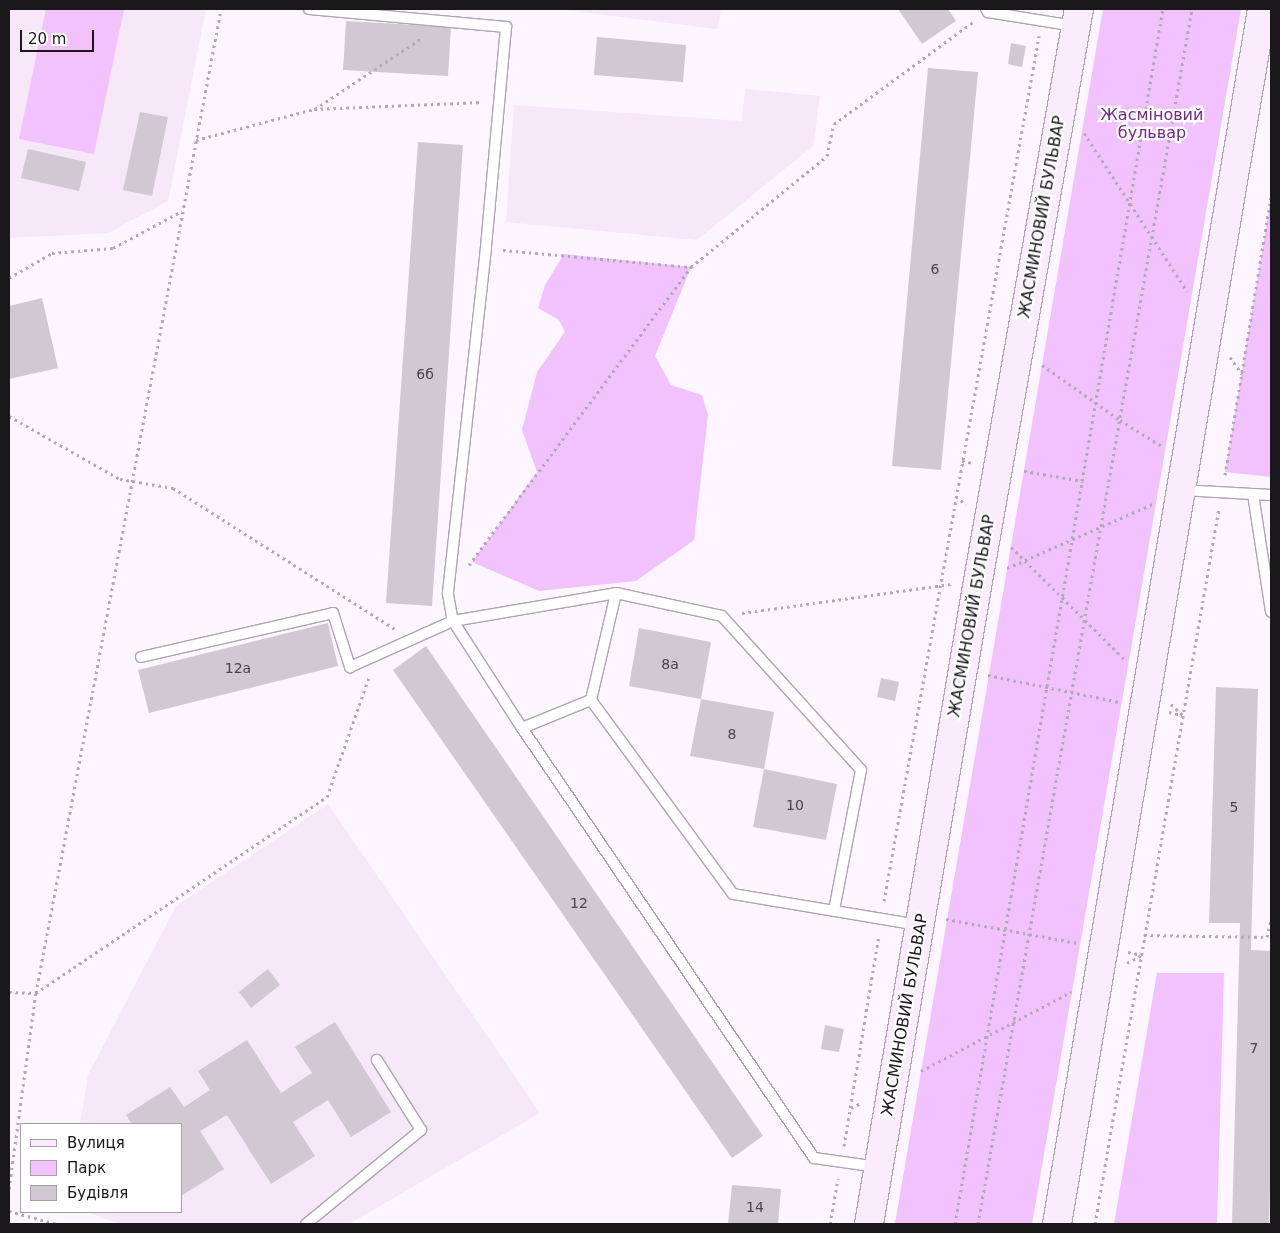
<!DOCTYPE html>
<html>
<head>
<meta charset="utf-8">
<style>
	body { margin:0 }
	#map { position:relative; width:1280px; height:1233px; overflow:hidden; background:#fdf5ff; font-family:"DejaVu Sans",sans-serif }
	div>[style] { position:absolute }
	.built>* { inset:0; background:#f6e7f9 }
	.green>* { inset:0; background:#f1c2fe }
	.building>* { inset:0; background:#d1c8d3 }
	.path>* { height:3px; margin-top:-1.5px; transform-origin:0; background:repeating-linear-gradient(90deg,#b0aab2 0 2.5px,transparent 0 6.5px) }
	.roads { filter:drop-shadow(1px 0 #aea5b1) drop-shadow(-1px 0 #aea5b1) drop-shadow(0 1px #aea5b1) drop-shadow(0 -1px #aea5b1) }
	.lane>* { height:10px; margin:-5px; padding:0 5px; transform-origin:5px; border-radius:5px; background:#fff }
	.secondary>* { height:28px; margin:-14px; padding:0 14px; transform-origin:14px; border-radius:14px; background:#faecfd }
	span { translate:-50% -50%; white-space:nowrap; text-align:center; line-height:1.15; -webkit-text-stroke:4.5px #fff; paint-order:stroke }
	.number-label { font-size:14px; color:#484349 }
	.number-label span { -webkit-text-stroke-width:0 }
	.park-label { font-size:16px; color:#722984 }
	.street-label { font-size:16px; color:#1a171b }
	.frame { position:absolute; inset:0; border:10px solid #1a171b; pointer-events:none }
	.legend { position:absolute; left:20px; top:1123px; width:162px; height:90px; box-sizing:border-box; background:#fff; border:1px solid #a3a2a4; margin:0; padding:6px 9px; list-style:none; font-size:15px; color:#1a171b }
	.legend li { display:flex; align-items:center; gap:10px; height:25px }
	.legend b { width:25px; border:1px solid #a3a2a4 }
	.scale { position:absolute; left:20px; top:30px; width:74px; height:22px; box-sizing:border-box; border:2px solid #1a171b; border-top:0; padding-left:6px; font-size:15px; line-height:18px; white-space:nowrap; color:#1a171b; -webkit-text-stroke:4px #fff; paint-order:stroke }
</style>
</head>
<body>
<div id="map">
	<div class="built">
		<i style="clip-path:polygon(9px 9px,206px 9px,168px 201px,108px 233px,9px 238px)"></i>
		<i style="clip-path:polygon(557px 9px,721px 9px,717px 29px)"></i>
		<i style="clip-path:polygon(745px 89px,820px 96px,813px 146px,697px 240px,506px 222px,514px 105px,742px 121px)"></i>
		<i style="clip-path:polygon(328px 804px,540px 1113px,349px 1224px,119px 1224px,87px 1212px,181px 1212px,181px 1124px,80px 1124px,88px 1075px,176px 906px)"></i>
	</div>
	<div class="green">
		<i style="clip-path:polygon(46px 9px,124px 9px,94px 154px,19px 139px)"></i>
		<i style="clip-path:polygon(1103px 9px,1241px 9px,1032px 1224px,895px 1224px)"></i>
		<i style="clip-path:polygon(1271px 198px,1271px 477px,1225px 472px)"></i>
		<i style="clip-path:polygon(564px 254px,691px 267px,655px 356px,671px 385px,702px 395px,708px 415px,694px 540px,636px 581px,539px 591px,472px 562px,537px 472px,522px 430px,537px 372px,565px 332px,559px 320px,538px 308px,545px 285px)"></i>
		<i style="clip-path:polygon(1157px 973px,1224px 973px,1217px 1224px,1114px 1224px)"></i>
	</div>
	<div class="building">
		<i style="clip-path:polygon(898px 9px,948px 9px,956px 21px,922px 44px)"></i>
		<i style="clip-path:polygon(346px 21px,451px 27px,448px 76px,343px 70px)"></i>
		<i style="clip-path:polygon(597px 37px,686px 45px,683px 82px,594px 75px)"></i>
		<i style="clip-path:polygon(1011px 43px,1026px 46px,1022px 67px,1008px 64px)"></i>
		<i style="clip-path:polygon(928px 68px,978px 72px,941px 470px,892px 466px)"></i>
		<i style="clip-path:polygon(140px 112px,168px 117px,152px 196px,123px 190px)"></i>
		<i style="clip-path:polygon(418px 142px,463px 145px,432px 606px,386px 603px)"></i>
		<i style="clip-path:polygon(28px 149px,86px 162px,79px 191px,21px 178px)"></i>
		<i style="clip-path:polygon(42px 298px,58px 368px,9px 379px,9px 306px)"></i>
		<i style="clip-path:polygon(328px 623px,338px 666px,149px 713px,138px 670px)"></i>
		<i style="clip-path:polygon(639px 628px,711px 642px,701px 699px,629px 686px)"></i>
		<i style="clip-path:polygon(426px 646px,763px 1136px,732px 1158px,393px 670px)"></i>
		<i style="clip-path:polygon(881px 678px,899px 682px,895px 701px,877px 697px)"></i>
		<i style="clip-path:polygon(1216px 687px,1258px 689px,1251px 950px,1271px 951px,1271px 1145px,1269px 1224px,1232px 1224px,1240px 923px,1209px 923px)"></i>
		<i style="clip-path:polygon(701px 699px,774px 712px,764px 769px,690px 756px)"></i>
		<i style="clip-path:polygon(764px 769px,837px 784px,826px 840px,753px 827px)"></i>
		<i style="clip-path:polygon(268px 969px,280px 985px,251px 1008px,239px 992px)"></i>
		<i style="clip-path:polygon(335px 1022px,391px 1112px,351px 1137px,328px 1100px,293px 1122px,315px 1156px,271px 1184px,227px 1115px,200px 1131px,224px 1169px,181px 1196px,181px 1124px,132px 1124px,126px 1115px,170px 1087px,184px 1107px,210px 1090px,198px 1071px,247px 1040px,281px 1093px,312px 1073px,295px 1047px)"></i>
		<i style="clip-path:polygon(825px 1025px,844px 1029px,839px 1052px,821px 1049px)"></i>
		<i style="clip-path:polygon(732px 1185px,781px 1189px,778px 1224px,728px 1224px)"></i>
	</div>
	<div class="path">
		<i style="left:315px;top:109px;width:128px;rotate:-33.6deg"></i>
		<i style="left:1084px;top:133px;width:189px;rotate:56.9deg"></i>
		<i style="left:196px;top:140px;width:122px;rotate:-14.7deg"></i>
		<i style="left:314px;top:109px;width:169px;rotate:-2.4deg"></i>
		<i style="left:503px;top:250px;width:189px;rotate:5.2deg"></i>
		<i style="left:691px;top:267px;width:176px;rotate:-39.2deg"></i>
		<i style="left:827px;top:156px;width:33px;rotate:-78deg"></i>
		<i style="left:834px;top:124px;width:174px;rotate:-36.3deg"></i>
		<i style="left:9px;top:278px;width:50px;rotate:-30.2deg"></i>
		<i style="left:52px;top:253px;width:61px;rotate:-4.7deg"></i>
		<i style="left:113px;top:248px;width:78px;rotate:-28.2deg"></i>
		<i style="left:1230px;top:357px;width:21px;rotate:55deg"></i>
		<i style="left:1042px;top:365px;width:95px;rotate:35.2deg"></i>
		<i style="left:1120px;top:420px;width:51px;rotate:32.1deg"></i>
		<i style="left:9px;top:416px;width:128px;rotate:29.6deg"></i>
		<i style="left:120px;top:479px;width:54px;rotate:9.6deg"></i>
		<i style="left:173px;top:488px;width:263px;rotate:32.4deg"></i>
		<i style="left:962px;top:461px;width:12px;rotate:9deg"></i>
		<i style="left:1024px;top:471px;width:60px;rotate:9.6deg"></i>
		<i style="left:1225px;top:475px;width:281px;rotate:-80.6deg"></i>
		<i style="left:956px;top:496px;width:13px;rotate:42deg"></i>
		<i style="left:1011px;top:547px;width:161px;rotate:44.7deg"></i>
		<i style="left:469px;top:565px;width:372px;rotate:-53.3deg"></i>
		<i style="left:1007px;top:568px;width:159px;rotate:-23.7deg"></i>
		<i style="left:742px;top:613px;width:211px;rotate:-7.9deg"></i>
		<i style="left:988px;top:675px;width:134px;rotate:11.6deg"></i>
		<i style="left:1171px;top:704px;width:16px;rotate:43deg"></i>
		<i style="left:1169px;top:712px;width:13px;rotate:13deg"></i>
		<i style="left:884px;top:901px;width:879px;rotate:-79.84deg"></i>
		<i style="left:946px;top:919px;width:134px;rotate:10.3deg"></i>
		<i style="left:1144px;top:935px;width:123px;rotate:0.9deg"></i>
		<i style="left:1267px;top:937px;width:18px;rotate:-77deg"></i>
		<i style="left:1128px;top:952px;width:14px;rotate:12deg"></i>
		<i style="left:1127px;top:963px;width:17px;rotate:-28deg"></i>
		<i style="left:9px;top:992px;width:27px;rotate:2deg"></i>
		<i style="left:36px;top:993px;width:351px;rotate:-34deg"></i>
		<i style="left:327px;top:797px;width:127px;rotate:-70.7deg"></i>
		<i style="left:921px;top:1071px;width:170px;rotate:-27.8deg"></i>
		<i style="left:851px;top:1108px;width:13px;rotate:-27deg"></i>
		<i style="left:844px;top:1146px;width:214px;rotate:-80.6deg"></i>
		<i style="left:9px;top:1189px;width:198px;rotate:-82.2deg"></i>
		<i style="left:36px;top:993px;width:1001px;rotate:-79.35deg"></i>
		<i style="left:9px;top:1211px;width:50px;rotate:15.2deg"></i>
		<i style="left:830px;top:1224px;width:46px;rotate:-79.9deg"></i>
		<i style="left:955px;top:1224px;width:1233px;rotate:-80.29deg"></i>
		<i style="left:978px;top:1224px;width:1234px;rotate:-80.01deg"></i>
		<i style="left:1095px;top:1224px;width:727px;rotate:-80.17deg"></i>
	</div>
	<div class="roads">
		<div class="lane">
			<i style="left:309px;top:9px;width:198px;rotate:5.2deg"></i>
			<i style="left:506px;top:27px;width:222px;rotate:95.2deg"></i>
			<i style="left:486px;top:248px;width:348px;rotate:96.3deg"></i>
			<i style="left:448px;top:594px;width:27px;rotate:80deg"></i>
			<i style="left:453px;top:621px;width:127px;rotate:57.2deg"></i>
			<i style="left:522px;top:728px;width:520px;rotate:55.82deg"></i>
			<i style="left:814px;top:1158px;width:65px;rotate:8deg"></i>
			<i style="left:986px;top:9px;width:4px;rotate:56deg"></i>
			<i style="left:988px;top:12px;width:87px;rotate:9.2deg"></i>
			<i style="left:1181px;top:490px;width:72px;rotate:3.2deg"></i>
			<i style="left:1253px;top:494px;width:119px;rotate:81.3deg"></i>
			<i style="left:1253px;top:494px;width:18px;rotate:3deg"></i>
			<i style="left:141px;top:657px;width:197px;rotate:-12.9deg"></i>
			<i style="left:333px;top:613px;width:57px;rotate:72.5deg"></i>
			<i style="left:350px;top:667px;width:113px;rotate:-24.1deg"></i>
			<i style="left:453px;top:621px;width:165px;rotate:-9.7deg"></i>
			<i style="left:591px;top:700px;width:110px;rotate:-76.8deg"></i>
			<i style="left:616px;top:593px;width:108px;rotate:12.2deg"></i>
			<i style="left:722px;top:616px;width:207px;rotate:47.9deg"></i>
			<i style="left:861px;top:770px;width:143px;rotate:100.9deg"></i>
			<i style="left:522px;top:728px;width:74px;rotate:-22.1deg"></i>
			<i style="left:591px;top:700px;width:240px;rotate:53.8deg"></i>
			<i style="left:733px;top:894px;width:189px;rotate:9.5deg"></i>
			<i style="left:306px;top:1224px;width:149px;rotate:-39.3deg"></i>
			<i style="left:421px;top:1130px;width:83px;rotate:-122.2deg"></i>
		</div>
		<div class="secondary">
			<i style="left:869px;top:1224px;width:652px;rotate:-80.38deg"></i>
			<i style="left:978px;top:581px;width:581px;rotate:-79.99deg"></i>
			<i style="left:1057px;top:1224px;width:1232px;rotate:-80.42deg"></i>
		</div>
	</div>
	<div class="number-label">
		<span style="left:935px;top:269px">6</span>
		<span style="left:425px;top:374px">6б</span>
		<span style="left:670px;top:664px">8а</span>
		<span style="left:238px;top:668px">12а</span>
		<span style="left:732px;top:734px">8</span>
		<span style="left:795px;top:805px">10</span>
		<span style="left:1234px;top:807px">5</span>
		<span style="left:579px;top:903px">12</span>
		<span style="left:1254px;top:1048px">7</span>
		<span style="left:755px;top:1207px">14</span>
	</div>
	<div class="park-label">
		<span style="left:1152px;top:124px">Жасміновий<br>бульвар</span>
	</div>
	<div class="street-label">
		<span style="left:1042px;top:217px;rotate:-80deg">ЖАСМИНОВИЙ БУЛЬВАР</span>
		<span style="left:972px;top:616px;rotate:-80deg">ЖАСМИНОВИЙ БУЛЬВАР</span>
		<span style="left:905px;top:1015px;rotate:-80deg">ЖАСМИНОВИЙ БУЛЬВАР</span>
	</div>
	<div class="frame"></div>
	<ul class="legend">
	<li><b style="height:6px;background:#faecfd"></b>Вулиця</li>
	<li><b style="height:14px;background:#f1c2fe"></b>Парк</li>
	<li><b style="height:14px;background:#d1c8d3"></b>Будівля</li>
	</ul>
	<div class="scale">20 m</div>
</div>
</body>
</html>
